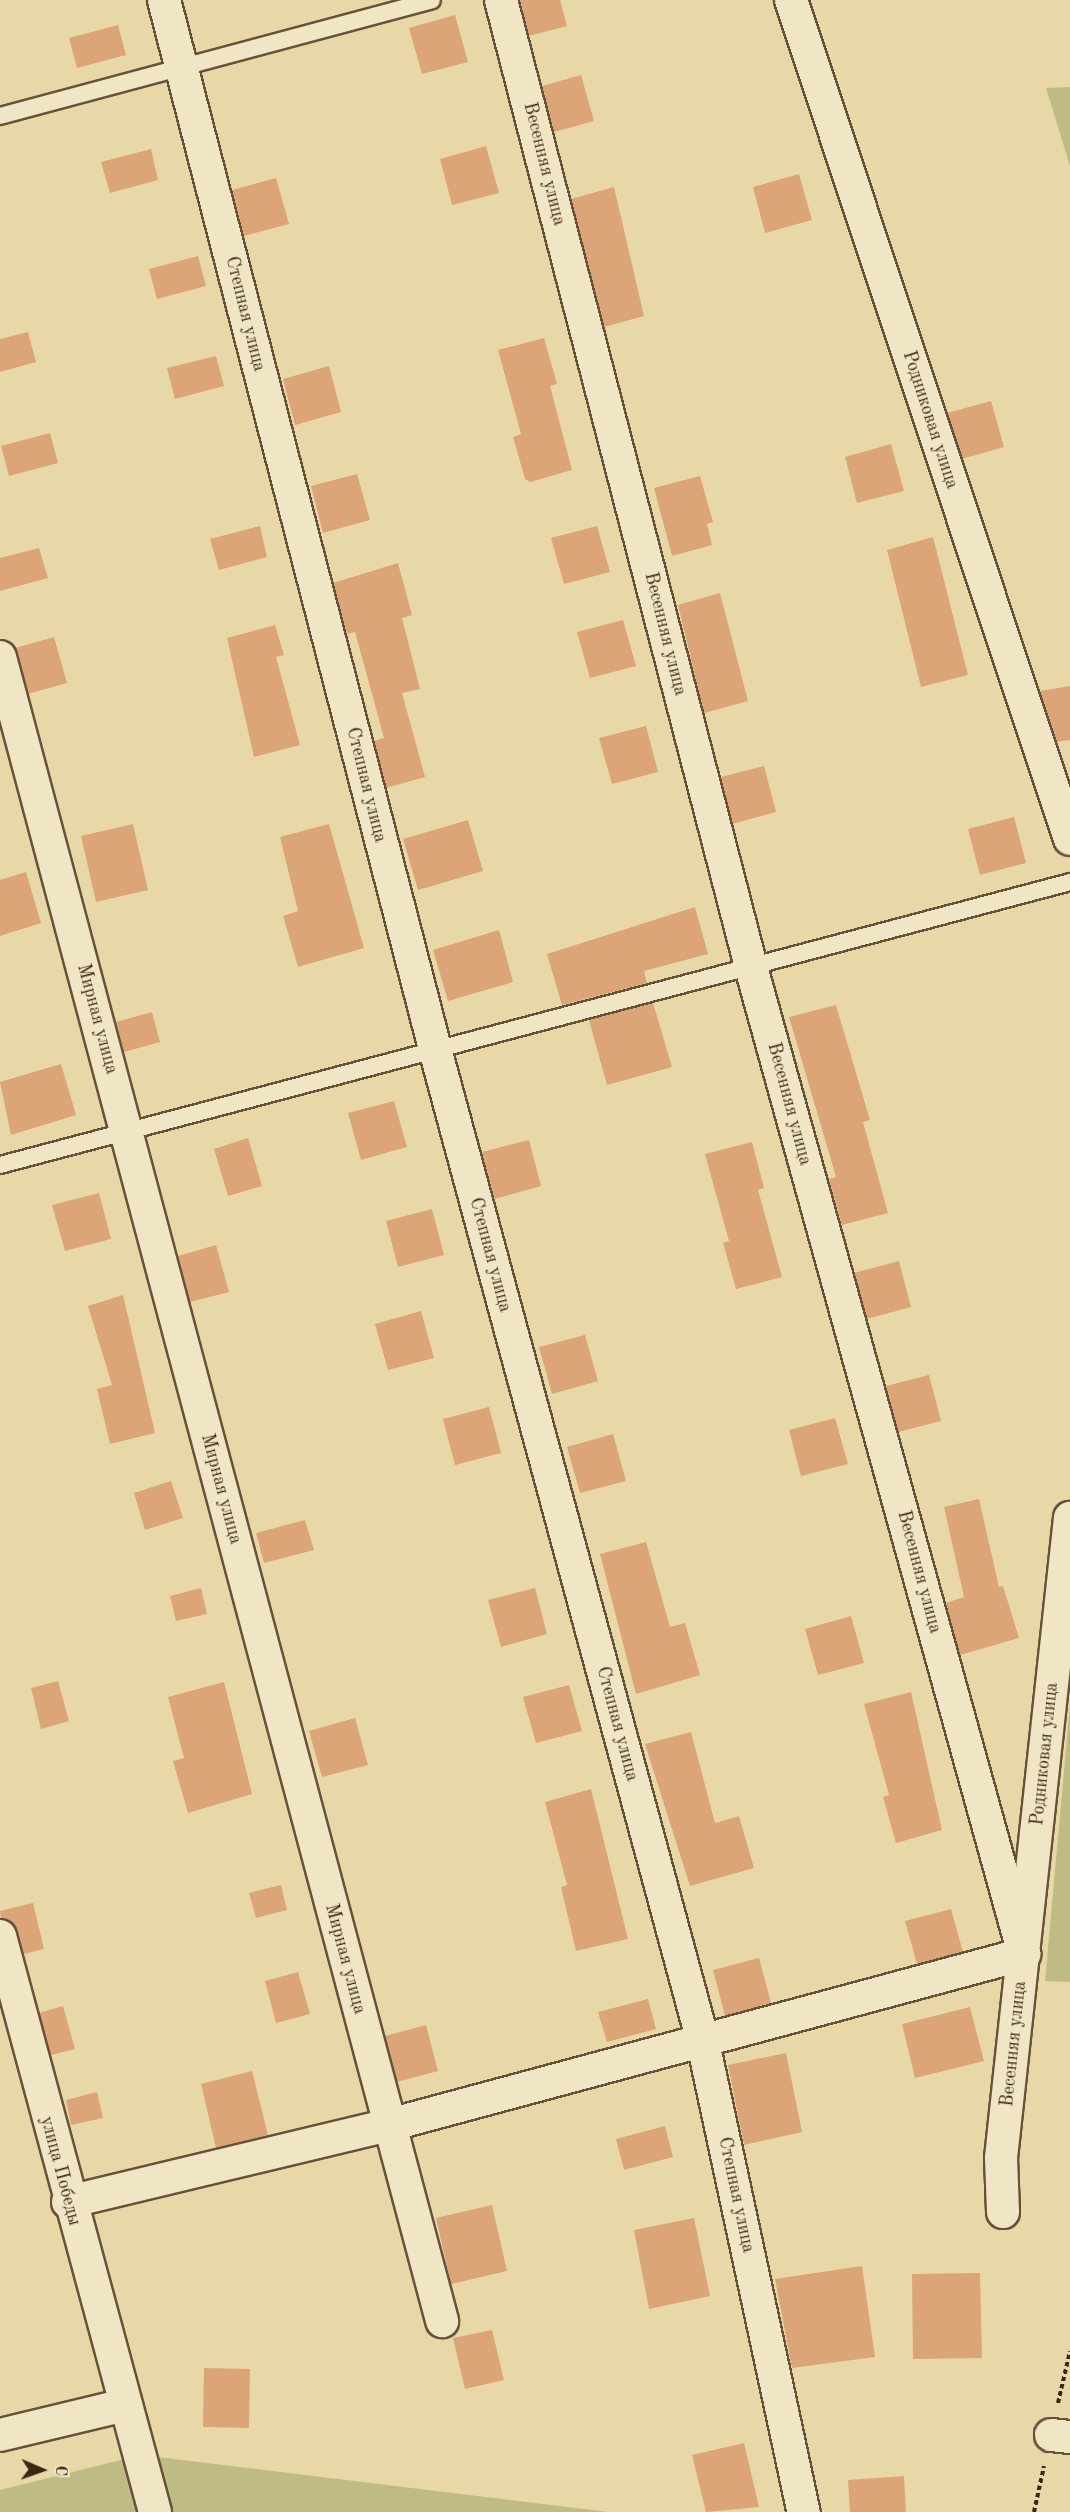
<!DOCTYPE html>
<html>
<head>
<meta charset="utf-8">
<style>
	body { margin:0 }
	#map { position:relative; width:1070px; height:2512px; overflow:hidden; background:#e8d8a8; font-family:"Old Standard TT",serif }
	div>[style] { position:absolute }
	.green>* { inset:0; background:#bebc82 }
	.building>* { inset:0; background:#dca577 }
	.path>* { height:4px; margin-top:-2px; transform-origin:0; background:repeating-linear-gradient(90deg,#3b2514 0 4.5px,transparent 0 7.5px) }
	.roads { filter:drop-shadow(2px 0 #665239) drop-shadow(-2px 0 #665239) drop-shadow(0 2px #665239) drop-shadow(0 -2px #665239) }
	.service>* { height:16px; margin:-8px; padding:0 8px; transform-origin:8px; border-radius:8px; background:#f0e6c6 }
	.minor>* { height:32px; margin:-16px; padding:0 16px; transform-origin:16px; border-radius:16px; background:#f0e6c6 }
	span { translate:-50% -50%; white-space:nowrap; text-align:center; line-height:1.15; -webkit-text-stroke:4.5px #f0e6c6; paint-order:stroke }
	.street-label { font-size:18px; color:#3b2514 }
	.north { position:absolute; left:12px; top:2440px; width:60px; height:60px; -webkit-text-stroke:4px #f0e6c6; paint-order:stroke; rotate:92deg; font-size:16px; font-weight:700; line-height:24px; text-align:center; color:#3b2514 }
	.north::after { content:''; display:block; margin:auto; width:21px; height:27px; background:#3b2514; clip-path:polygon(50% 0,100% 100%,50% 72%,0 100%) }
</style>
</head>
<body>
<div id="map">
	<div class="green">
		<i style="clip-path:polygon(1070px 87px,1070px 166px,1046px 88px)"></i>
		<i style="clip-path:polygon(1070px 1705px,1070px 1982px,1045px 1981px)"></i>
		<i style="clip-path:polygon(141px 2455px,608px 2512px,0 2512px,0 2490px)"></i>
	</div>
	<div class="building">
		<i style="clip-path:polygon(520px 0,560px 0,567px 26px,529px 36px)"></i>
		<i style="clip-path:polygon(455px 15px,468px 62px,422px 74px,409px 28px)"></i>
		<i style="clip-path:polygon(118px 25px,126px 55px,77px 68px,69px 38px)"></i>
		<i style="clip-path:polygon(581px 75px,594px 121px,554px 132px,542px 86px)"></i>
		<i style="clip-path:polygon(486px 146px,499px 193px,452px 205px,440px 159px)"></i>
		<i style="clip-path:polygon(151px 149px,158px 180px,110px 193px,101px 162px)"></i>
		<i style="clip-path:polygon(799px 174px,812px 220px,765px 233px,753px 187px)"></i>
		<i style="clip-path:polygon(276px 178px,289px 224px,244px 236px,232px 190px)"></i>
		<i style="clip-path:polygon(614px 187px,644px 316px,604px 327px,571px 199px)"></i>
		<i style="clip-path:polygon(198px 256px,206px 286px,157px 299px,149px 269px)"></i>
		<i style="clip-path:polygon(28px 332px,36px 362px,0 372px,0 339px)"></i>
		<i style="clip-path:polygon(544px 338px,557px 384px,550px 386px,572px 470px,530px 482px,525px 479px,513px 437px,521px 434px,498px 350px)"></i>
		<i style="clip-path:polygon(216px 356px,224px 386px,175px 399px,167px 368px)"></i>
		<i style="clip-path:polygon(329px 366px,341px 412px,295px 425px,283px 379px)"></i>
		<i style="clip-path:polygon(991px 401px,1004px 447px,962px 459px,947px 413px)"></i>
		<i style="clip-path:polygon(50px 433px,58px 463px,9px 476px,1px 446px)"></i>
		<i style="clip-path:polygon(891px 444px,904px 491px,857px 503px,845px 457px)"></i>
		<i style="clip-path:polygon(357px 474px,370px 520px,323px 533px,311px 486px)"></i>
		<i style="clip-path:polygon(700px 476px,713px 522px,707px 524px,712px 545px,672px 556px,654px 488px)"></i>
		<i style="clip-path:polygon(260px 526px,267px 557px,219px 570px,210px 539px)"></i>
		<i style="clip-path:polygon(597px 526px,610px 572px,564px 584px,551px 538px)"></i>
		<i style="clip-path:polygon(933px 537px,968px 675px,921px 687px,887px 550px)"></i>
		<i style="clip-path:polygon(39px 548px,48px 578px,0 591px,0 558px)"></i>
		<i style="clip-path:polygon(398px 563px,412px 615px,402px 618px,420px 689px,402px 693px,425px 777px,386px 788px,374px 741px,384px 738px,355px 632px,347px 634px,333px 583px)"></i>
		<i style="clip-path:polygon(720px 593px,748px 701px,704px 713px,678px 605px)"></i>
		<i style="clip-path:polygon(623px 620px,636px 666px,590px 678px,577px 632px)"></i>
		<i style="clip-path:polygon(275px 625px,284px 655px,276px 657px,300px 745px,254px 757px,227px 638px)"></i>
		<i style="clip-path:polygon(54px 637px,67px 683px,28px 694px,15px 648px)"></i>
		<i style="clip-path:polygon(1070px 686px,1070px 740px,1057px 742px,1040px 691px)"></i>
		<i style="clip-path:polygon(646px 726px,658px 772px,612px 784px,599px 738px)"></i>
		<i style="clip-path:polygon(764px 766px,776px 812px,732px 824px,721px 777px)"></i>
		<i style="clip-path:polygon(1014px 817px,1026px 863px,980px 875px,968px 829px)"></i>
		<i style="clip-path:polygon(468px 820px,483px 871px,418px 890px,403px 839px)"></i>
		<i style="clip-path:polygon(133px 824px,148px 890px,96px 902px,81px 836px)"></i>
		<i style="clip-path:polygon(329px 824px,364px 948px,298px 967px,283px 916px,298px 911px,280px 837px)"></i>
		<i style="clip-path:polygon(26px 872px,41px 923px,0 936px,0 880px)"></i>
		<i style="clip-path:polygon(695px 907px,708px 954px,644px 971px,647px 983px,562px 1005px,547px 954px)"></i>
		<i style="clip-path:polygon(499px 930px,513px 982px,448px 1001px,433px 950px)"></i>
		<i style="clip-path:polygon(653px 1003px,672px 1067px,607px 1085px,589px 1020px)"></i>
		<i style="clip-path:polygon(836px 1005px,870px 1120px,863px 1122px,888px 1213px,842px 1225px,829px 1179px,836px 1177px,789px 1017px)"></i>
		<i style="clip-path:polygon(152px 1012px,160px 1042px,124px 1052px,116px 1022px)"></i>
		<i style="clip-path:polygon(61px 1064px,76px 1115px,11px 1135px,0 1082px)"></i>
		<i style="clip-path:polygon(394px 1101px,407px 1147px,361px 1160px,348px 1113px)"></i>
		<i style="clip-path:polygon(248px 1138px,262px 1186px,228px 1196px,214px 1149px)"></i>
		<i style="clip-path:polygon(529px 1140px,541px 1186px,495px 1199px,482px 1152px)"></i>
		<i style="clip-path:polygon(752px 1142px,764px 1188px,758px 1190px,782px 1277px,736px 1289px,723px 1243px,729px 1241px,705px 1154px)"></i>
		<i style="clip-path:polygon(99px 1193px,111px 1239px,65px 1251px,52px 1205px)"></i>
		<i style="clip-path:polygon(432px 1209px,444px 1255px,398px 1267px,386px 1221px)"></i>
		<i style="clip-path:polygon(216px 1245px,229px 1292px,190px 1302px,178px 1256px)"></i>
		<i style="clip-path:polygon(899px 1261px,911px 1307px,867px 1319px,854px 1273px)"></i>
		<i style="clip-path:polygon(123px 1295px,155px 1433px,110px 1444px,97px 1389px,112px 1385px,88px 1306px)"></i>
		<i style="clip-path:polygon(421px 1311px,434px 1358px,388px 1370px,375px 1324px)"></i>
		<i style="clip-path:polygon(585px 1335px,598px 1381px,552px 1394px,539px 1347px)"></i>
		<i style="clip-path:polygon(929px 1375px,941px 1421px,898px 1432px,886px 1386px)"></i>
		<i style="clip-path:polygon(489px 1407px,501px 1453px,455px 1465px,443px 1419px)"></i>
		<i style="clip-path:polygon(835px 1418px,848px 1464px,801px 1476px,789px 1430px)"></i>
		<i style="clip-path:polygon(613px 1434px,626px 1481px,580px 1493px,567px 1447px)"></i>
		<i style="clip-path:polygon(171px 1481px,183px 1518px,145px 1530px,134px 1493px)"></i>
		<i style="clip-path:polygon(979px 1499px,999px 1587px,1003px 1586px,1019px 1638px,960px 1655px,946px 1603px,964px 1597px,944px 1507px)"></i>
		<i style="clip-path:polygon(305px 1520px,314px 1550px,264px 1563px,256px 1533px)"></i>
		<i style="clip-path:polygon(646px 1542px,670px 1627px,685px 1623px,700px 1675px,636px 1694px,600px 1554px)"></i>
		<i style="clip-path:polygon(201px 1588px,207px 1614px,176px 1621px,170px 1596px)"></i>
		<i style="clip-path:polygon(535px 1588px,547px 1634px,501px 1647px,488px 1600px)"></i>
		<i style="clip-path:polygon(851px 1616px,864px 1663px,818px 1675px,805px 1629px)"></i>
		<i style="clip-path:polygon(58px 1681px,69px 1721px,41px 1729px,31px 1688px)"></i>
		<i style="clip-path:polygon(224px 1682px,252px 1794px,188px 1813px,173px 1761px,184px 1758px,168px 1697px)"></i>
		<i style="clip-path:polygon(569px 1685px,582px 1731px,536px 1743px,523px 1697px)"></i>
		<i style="clip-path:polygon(911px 1692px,942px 1830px,896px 1843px,883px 1797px,889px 1795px,864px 1704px)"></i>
		<i style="clip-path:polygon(355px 1718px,368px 1765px,322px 1777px,309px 1731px)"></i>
		<i style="clip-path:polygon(691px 1732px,715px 1823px,739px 1816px,754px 1868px,690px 1886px,645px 1744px)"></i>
		<i style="clip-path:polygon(591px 1789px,628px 1939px,576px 1951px,561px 1887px,567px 1885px,545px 1802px)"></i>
		<i style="clip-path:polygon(281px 1885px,287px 1910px,256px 1918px,249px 1893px)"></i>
		<i style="clip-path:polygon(33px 1903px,44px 1949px,24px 1954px,17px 1931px,1px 1919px,0 1911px)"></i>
		<i style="clip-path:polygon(951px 1909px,963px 1952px,917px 1964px,905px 1921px)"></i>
		<i style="clip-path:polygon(759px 1958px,771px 2003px,725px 2016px,713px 1970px)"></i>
		<i style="clip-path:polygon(298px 1972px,310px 2014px,276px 2023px,265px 1981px)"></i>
		<i style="clip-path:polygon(648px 1999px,656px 2029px,607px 2042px,598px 2012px)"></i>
		<i style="clip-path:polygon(63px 2006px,75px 2049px,51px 2055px,39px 2013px)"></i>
		<i style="clip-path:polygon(970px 2007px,984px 2061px,915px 2078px,902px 2024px)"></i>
		<i style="clip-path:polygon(426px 2025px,438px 2071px,397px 2082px,385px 2036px)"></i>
		<i style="clip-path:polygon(786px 2053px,802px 2132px,744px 2145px,728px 2065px)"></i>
		<i style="clip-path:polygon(252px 2071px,268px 2135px,216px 2148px,201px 2084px)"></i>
		<i style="clip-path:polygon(97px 2092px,103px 2118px,71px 2125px,66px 2100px)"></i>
		<i style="clip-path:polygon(665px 2126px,673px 2157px,624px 2170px,616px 2139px)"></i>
		<i style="clip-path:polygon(492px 2205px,507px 2271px,451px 2284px,436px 2218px)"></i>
		<i style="clip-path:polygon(694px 2218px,710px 2296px,649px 2309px,634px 2230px)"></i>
		<i style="clip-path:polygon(862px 2266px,875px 2357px,792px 2368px,775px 2279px)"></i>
		<i style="clip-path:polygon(980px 2273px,982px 2358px,913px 2359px,912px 2274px)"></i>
		<i style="clip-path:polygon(492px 2330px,504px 2380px,465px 2389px,453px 2338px)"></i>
		<i style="clip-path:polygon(204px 2368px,250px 2369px,249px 2428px,203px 2427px)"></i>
		<i style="clip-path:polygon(744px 2443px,759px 2507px,706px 2512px,692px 2455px)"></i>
		<i style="clip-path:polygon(904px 2476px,906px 2512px,850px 2512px,848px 2480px)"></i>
	</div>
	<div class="path">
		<i style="left:1058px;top:2403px;width:53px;rotate:-77deg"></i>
		<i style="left:1034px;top:2512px;width:47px;rotate:-77.7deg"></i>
	</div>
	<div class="roads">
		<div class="service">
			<i style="left:0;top:116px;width:447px;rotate:-15deg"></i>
			<i style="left:0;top:1165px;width:1107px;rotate:-14.81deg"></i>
		</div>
		<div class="minor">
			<i style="left:164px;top:0;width:1083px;rotate:75.51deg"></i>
			<i style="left:435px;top:1049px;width:1024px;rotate:74.89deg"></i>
			<i style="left:702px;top:2038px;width:485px;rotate:77.9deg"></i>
			<i style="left:501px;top:0;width:999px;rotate:75.5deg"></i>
			<i style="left:751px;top:967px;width:1024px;rotate:74.54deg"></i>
			<i style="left:791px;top:0;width:884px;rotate:71.61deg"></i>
			<i style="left:0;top:657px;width:1722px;rotate:75.12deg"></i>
			<i style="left:0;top:1936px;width:596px;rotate:74.94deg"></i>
			<i style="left:68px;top:2202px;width:330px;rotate:-13.5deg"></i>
			<i style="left:389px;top:2125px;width:658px;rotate:-15.07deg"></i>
			<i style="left:1003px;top:2212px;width:54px;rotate:-92.1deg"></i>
			<i style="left:1001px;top:2158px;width:644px;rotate:-83.85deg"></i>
			<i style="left:0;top:2435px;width:129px;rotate:-13.5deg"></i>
			<i style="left:1051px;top:2435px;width:19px;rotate:6deg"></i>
		</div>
	</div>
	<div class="street-label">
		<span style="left:544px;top:164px;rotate:76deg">Весенняя улица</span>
		<span style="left:245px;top:314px;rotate:76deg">Степная улица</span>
		<span style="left:930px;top:420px;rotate:72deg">Родниковая улица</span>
		<span style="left:665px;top:634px;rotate:76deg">Весенняя улица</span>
		<span style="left:366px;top:785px;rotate:76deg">Степная улица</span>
		<span style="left:97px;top:1019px;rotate:75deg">Мирная улица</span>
		<span style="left:789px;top:1104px;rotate:75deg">Весенняя улица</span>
		<span style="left:490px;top:1255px;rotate:75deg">Степная улица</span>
		<span style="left:221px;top:1489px;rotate:75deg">Мирная улица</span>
		<span style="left:919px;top:1572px;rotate:75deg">Весенняя улица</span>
		<span style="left:617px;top:1724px;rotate:75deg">Степная улица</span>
		<span style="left:1045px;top:1754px;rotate:-84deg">Родниковая улица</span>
		<span style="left:345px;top:1959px;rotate:75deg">Мирная улица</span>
		<span style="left:1014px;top:2044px;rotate:-84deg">Весенняя улица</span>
		<span style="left:60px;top:2171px;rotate:75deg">улица Победы</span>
		<span style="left:736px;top:2195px;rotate:78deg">Степная улица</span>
	</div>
	<div class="north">С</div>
</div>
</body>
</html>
